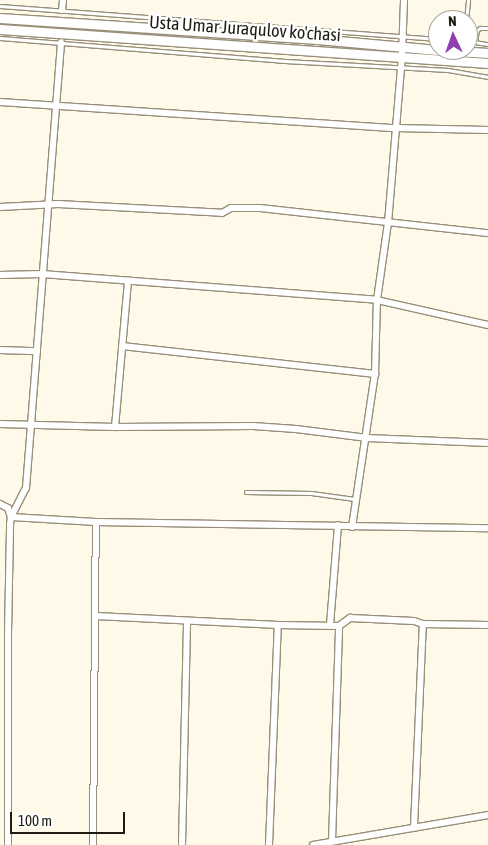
<!DOCTYPE html>
<html>
<head>
<meta charset="utf-8">
<style>
	body { margin:0 }
	#map { position:relative; width:488px; height:845px; overflow:hidden; background:#fff9ea; font-family:"Asap Condensed",sans-serif }
	div>[style] { position:absolute }
	.roads { filter:drop-shadow(1px 0 #978f79) drop-shadow(-1px 0 #978f79) drop-shadow(0 1px #978f79) drop-shadow(0 -1px #978f79) }
	.service>* { height:3px; margin:-1.5px; padding:0 1.5px; transform-origin:1.5px; border-radius:1.5px; background:#fff }
	.minor>* { height:6px; margin:-3px; padding:0 3px; transform-origin:3px; border-radius:3px; background:#fff }
	.secondary>* { height:9px; margin:-4.5px; padding:0 4.5px; transform-origin:4.5px; border-radius:4.5px; background:#fff }
	span { translate:-50% -50%; white-space:nowrap; text-align:center; line-height:1.15; -webkit-text-stroke:5px #fff; paint-order:stroke }
	.street-label { font-size:18px; color:#1e1b12 }
	.north { position:absolute; left:428px; top:10px; width:50px; height:50px; box-sizing:border-box; background:#fff; border:1px solid #a5a4a0; border-radius:50%; rotate:357deg; font-size:14px; font-weight:700; line-height:20px; text-align:center; color:#1e1b12 }
	.north::after { content:''; display:block; margin:auto; width:18px; height:22px; background:#9040af; clip-path:polygon(50% 0,100% 100%,50% 72%,0 100%) }
	.scale { position:absolute; left:10px; top:812px; width:115px; height:22px; box-sizing:border-box; border:2px solid #1e1b12; border-top:0; padding-left:6px; font-size:15px; line-height:18px; white-space:nowrap; color:#1e1b12; -webkit-text-stroke:4px #fff; paint-order:stroke }
</style>
</head>
<body>
<div id="map">
	<div class="roads">
		<div class="service">
			<i style="left:0;top:6px;width:439px;rotate:4.3deg"></i>
			<i style="left:466px;top:20px;width:20px;rotate:-84deg"></i>
			<i style="left:0;top:38px;width:286px;rotate:4.6deg"></i>
			<i style="left:285px;top:61px;width:163px;rotate:3.2deg"></i>
			<i style="left:448px;top:70px;width:41px;rotate:9.9deg"></i>
			<i style="left:468px;top:41px;width:20px;rotate:9deg"></i>
			<i style="left:475px;top:42px;width:12px;rotate:-81deg"></i>
			<i style="left:477px;top:30px;width:4px;rotate:-34deg"></i>
			<i style="left:480px;top:28px;width:8px"></i>
			<i style="left:246px;top:492px;width:65px;rotate:0.9deg"></i>
			<i style="left:311px;top:493px;width:44px;rotate:7.8deg"></i>
		</div>
		<div class="minor">
			<i style="left:62px;top:10px;width:10px;rotate:-84deg"></i>
			<i style="left:0;top:102px;width:396px;rotate:3.8deg"></i>
			<i style="left:395px;top:128px;width:93px;rotate:1.2deg"></i>
			<i style="left:0;top:207px;width:58px;rotate:-3deg"></i>
			<i style="left:58px;top:204px;width:164px;rotate:3.1deg"></i>
			<i style="left:222px;top:213px;width:10px;rotate:-29deg"></i>
			<i style="left:231px;top:208px;width:29px"></i>
			<i style="left:260px;top:208px;width:229px;rotate:6.3deg"></i>
			<i style="left:0;top:275px;width:42px;rotate:-1.4deg"></i>
			<i style="left:42px;top:274px;width:336px;rotate:4.4deg"></i>
			<i style="left:377px;top:300px;width:114px;rotate:12.7deg"></i>
			<i style="left:122px;top:346px;width:255px;rotate:6.3deg"></i>
			<i style="left:0;top:350px;width:37px;rotate:2deg"></i>
			<i style="left:0;top:424px;width:115px;rotate:1.5deg"></i>
			<i style="left:115px;top:427px;width:138px;rotate:-0.4deg"></i>
			<i style="left:253px;top:426px;width:43px;rotate:4deg"></i>
			<i style="left:296px;top:429px;width:72px;rotate:7.2deg"></i>
			<i style="left:367px;top:438px;width:121px;rotate:2.4deg"></i>
			<i style="left:115px;top:427px;width:147px;rotate:-84.9deg"></i>
			<i style="left:0;top:504px;width:9px;rotate:27deg"></i>
			<i style="left:8px;top:508px;width:9px;rotate:72deg"></i>
			<i style="left:11px;top:517px;width:85px;rotate:3.4deg"></i>
			<i style="left:96px;top:522px;width:392px;rotate:0.9deg"></i>
			<i style="left:352px;top:527px;width:155px;rotate:-81.5deg"></i>
			<i style="left:375px;top:374px;width:74px;rotate:-88.5deg"></i>
			<i style="left:377px;top:300px;width:78px;rotate:-81.9deg"></i>
			<i style="left:388px;top:223px;width:169px;rotate:-85.2deg"></i>
			<i style="left:402px;top:55px;width:55px;rotate:-87.9deg"></i>
			<i style="left:96px;top:616px;width:182px;rotate:2.8deg"></i>
			<i style="left:278px;top:625px;width:61px;rotate:0.9deg"></i>
			<i style="left:339px;top:626px;width:14px;rotate:-36deg"></i>
			<i style="left:350px;top:618px;width:64px;rotate:2.7deg"></i>
			<i style="left:414px;top:621px;width:9px;rotate:18deg"></i>
			<i style="left:423px;top:624px;width:65px;rotate:0.9deg"></i>
			<i style="left:330px;top:625px;width:100px;rotate:-85.4deg"></i>
			<i style="left:414px;top:827px;width:203px;rotate:-87.5deg"></i>
			<i style="left:332px;top:841px;width:215px;rotate:-88.1deg"></i>
			<i style="left:8px;top:845px;width:212px;rotate:-90deg"></i>
			<i style="left:8px;top:633px;width:109px;rotate:-88.9deg"></i>
			<i style="left:10px;top:524px;width:7px;rotate:-82deg"></i>
			<i style="left:11px;top:517px;width:33px;rotate:-63deg"></i>
			<i style="left:26px;top:488px;width:447px;rotate:-85.5deg"></i>
			<i style="left:93px;top:845px;width:323px;rotate:-89.5deg"></i>
			<i style="left:182px;top:845px;width:223px;rotate:-88.7deg"></i>
			<i style="left:269px;top:845px;width:220px;rotate:-87.7deg"></i>
			<i style="left:313px;top:845px;width:178px;rotate:-9.7deg"></i>
		</div>
		<div class="secondary">
			<i style="left:0;top:18px;width:318px;rotate:3.8deg"></i>
			<i style="left:317px;top:39px;width:121px;rotate:5.2deg"></i>
			<i style="left:0;top:29px;width:489px;rotate:4deg"></i>
			<i style="left:440px;top:50px;width:48px;rotate:3.6deg"></i>
		</div>
	</div>
	<div class="street-label">
		<span style="left:245px;top:29px;rotate:4deg">Usta Umar Juraqulov ko'chasi</span>
	</div>
	<div class="north">N</div>
	<div class="scale">100 m</div>
</div>
</body>
</html>
